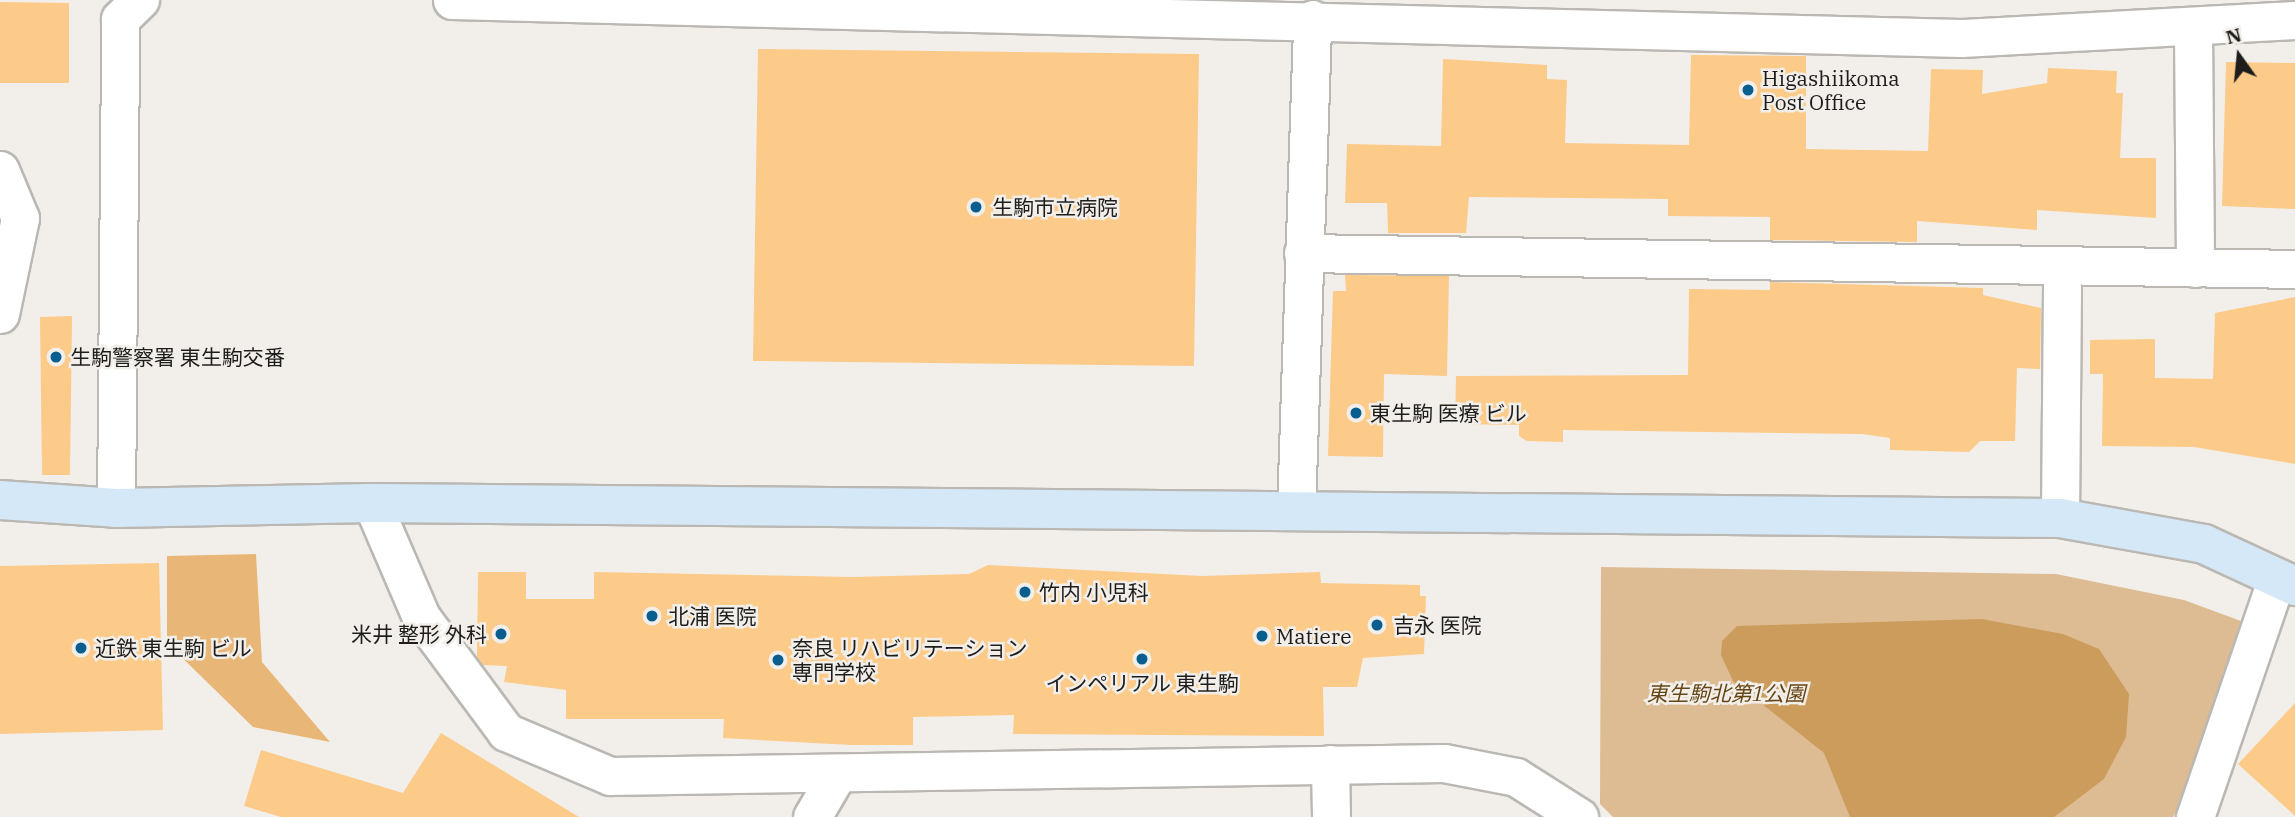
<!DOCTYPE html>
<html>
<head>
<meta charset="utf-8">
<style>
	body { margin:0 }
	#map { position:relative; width:2295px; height:817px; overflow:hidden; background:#f2efea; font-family:"IBM Plex Serif","Noto Sans JP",serif }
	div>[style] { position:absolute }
	.green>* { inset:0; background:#ddbc93 }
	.forest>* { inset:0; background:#e8b777 }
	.water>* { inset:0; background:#cc9c5c }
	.building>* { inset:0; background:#fcca89 }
	.roads { filter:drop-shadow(2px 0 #bbb8b3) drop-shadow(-2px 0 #bbb8b3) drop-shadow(0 2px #bbb8b3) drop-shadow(0 -2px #bbb8b3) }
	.street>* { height:37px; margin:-18.5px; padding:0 18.5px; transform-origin:18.5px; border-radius:18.5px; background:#fff }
	.secondary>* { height:38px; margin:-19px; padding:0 19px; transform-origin:19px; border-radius:19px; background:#d5e8f7 }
	.dots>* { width:19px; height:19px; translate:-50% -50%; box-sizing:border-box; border:4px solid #f2efea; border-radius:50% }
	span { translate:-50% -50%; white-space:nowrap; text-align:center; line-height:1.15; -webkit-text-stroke:5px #f2efea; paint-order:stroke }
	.poi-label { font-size:21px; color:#1e1d1c }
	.left { translate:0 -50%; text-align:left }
	.right { translate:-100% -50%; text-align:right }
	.park-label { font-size:21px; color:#674615; font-style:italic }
	.north { position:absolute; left:2204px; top:21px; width:70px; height:70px; -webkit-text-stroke:5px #f2efea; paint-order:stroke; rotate:345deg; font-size:19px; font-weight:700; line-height:28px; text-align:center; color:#1e1d1c }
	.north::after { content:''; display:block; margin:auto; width:24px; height:32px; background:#1e1d1c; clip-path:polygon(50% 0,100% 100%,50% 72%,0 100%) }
</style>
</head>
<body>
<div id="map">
	<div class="green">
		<i style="clip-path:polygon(1601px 567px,2056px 574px,2184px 600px,2241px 621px,2189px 789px,2173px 817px,1613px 817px,1600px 804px)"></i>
	</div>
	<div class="forest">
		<i style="clip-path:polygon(256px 554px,262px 662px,330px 742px,253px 727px,167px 643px,167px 556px)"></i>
	</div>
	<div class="water">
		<i style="clip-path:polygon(1982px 619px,2063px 634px,2099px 649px,2129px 694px,2126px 737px,2104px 779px,2054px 817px,1850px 817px,1824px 753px,1733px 681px,1721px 655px,1722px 641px,1737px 626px)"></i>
	</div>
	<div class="building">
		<i style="clip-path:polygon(0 2px,69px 3px,69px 83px,0 83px)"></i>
		<i style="clip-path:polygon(758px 49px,1199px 54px,1194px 366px,753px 361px)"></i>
		<i style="clip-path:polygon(1691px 55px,1806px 56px,1806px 149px,1928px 151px,1931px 69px,1983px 70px,1982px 94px,2047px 83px,2048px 68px,2117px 71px,2116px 93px,2123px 93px,2120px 158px,2156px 158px,2156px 218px,2037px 210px,2037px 230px,1917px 221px,1917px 242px,1770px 240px,1770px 217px,1668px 216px,1668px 199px,1469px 197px,1466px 233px,1388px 233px,1387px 203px,1345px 203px,1347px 144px,1441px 146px,1443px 59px,1547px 65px,1547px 79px,1567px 80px,1565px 143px,1689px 145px)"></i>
		<i style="clip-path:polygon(2226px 62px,2295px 63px,2295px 209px,2222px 206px)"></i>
		<i style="clip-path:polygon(1345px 275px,1449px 276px,1447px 376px,1384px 374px,1383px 457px,1328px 456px,1333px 291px,1346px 291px)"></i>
		<i style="clip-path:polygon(1770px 282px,1983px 288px,1983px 295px,2041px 308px,2040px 369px,2017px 368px,2015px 441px,1980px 441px,1969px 452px,1890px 450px,1890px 438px,1862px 434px,1563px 430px,1563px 442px,1527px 441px,1519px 436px,1519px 425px,1455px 424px,1456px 376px,1688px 375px,1689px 289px,1770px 290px)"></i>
		<i style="clip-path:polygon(2295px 297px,2295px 464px,2194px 447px,2102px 446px,2103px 374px,2090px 374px,2090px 340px,2155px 339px,2155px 378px,2213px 379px,2215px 313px)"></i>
		<i style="clip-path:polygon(72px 316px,70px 475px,42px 475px,40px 317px)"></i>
		<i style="clip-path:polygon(159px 563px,163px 730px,0 734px,0 566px)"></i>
		<i style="clip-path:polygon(988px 565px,1202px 576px,1320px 572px,1321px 583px,1420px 585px,1420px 596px,1426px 596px,1424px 654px,1363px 658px,1357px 687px,1323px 687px,1324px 736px,1013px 734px,1014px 715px,913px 717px,913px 745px,851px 745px,723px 738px,724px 719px,566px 719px,566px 690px,504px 682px,507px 666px,483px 665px,477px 657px,478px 572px,526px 572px,526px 599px,594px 599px,594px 572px,852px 577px,969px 574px)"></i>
		<i style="clip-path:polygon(2295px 703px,2295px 816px,2238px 764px)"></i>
		<i style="clip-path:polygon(441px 733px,579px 817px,281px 817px,244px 806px,261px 750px,403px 793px)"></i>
	</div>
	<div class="roads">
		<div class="street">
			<i style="left:452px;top:0;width:1509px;rotate:1.44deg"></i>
			<i style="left:1961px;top:38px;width:334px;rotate:-3.1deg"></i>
			<i style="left:2193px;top:30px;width:238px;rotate:89.5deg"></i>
			<i style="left:0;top:170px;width:52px;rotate:67.4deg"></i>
			<i style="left:20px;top:218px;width:98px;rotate:101.8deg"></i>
			<i style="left:1303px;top:253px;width:992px;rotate:0.92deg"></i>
			<i style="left:372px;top:503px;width:124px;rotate:66.7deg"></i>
			<i style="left:421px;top:617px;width:143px;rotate:53.5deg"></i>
			<i style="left:506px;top:732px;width:113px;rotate:22.9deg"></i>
			<i style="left:610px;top:776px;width:834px;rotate:-0.89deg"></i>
			<i style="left:1444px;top:763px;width:73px;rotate:11deg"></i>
			<i style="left:1516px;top:777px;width:75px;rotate:32.4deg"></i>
			<i style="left:116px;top:508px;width:489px;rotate:-89.5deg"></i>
			<i style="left:120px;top:19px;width:28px;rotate:-44deg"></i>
			<i style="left:1296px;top:510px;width:491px;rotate:-88.1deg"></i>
			<i style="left:2060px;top:518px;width:252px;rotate:-89.5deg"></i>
			<i style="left:1330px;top:764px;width:53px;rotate:88.9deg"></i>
			<i style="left:812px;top:817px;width:48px;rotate:-59.7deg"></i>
			<i style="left:2195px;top:817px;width:253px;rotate:-71.1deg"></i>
		</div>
		<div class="secondary">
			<i style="left:0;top:500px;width:116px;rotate:3.9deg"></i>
			<i style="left:116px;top:508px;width:256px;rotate:-1.1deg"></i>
			<i style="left:372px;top:503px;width:1688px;rotate:0.51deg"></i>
			<i style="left:2060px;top:518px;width:146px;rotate:10.2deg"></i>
			<i style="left:2204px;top:544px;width:100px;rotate:24.8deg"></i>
		</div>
	</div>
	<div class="dots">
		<i style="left:1748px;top:90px;background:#075e8f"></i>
		<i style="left:976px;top:207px;background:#075e8f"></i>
		<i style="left:56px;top:357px;background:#075e8f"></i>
		<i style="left:1356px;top:413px;background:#075e8f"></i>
		<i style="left:1025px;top:592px;background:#075e8f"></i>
		<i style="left:652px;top:616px;background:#075e8f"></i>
		<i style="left:1377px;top:625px;background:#075e8f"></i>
		<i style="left:501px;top:634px;background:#075e8f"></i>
		<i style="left:1262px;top:636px;background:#075e8f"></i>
		<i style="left:81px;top:648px;background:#075e8f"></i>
		<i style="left:1142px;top:659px;background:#075e8f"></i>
		<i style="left:778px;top:660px;background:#075e8f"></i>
	</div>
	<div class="poi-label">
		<span class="left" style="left:1762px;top:90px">Higashiikoma<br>Post Office</span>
		<span class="left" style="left:992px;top:207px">生駒市立病院</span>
		<span class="left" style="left:70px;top:357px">生駒警察署 東生駒交番</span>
		<span class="left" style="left:1370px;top:413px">東生駒 医療 ビル</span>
		<span class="left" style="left:1039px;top:592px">竹内 小児科</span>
		<span class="left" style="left:668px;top:616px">北浦 医院</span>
		<span class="left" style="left:1393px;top:625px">吉永 医院</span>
		<span class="right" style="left:487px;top:634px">米井 整形 外科</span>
		<span class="left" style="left:1276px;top:636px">Matiere</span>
		<span class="left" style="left:95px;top:648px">近鉄 東生駒 ビル</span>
		<span class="left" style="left:792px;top:660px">奈良 リハビリテーション<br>専門学校</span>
		<span style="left:1142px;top:683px">インペリアル 東生駒</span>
	</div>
	<div class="park-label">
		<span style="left:1726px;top:693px">東生駒北第1公園</span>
	</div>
	<div class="north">N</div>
</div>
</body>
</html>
